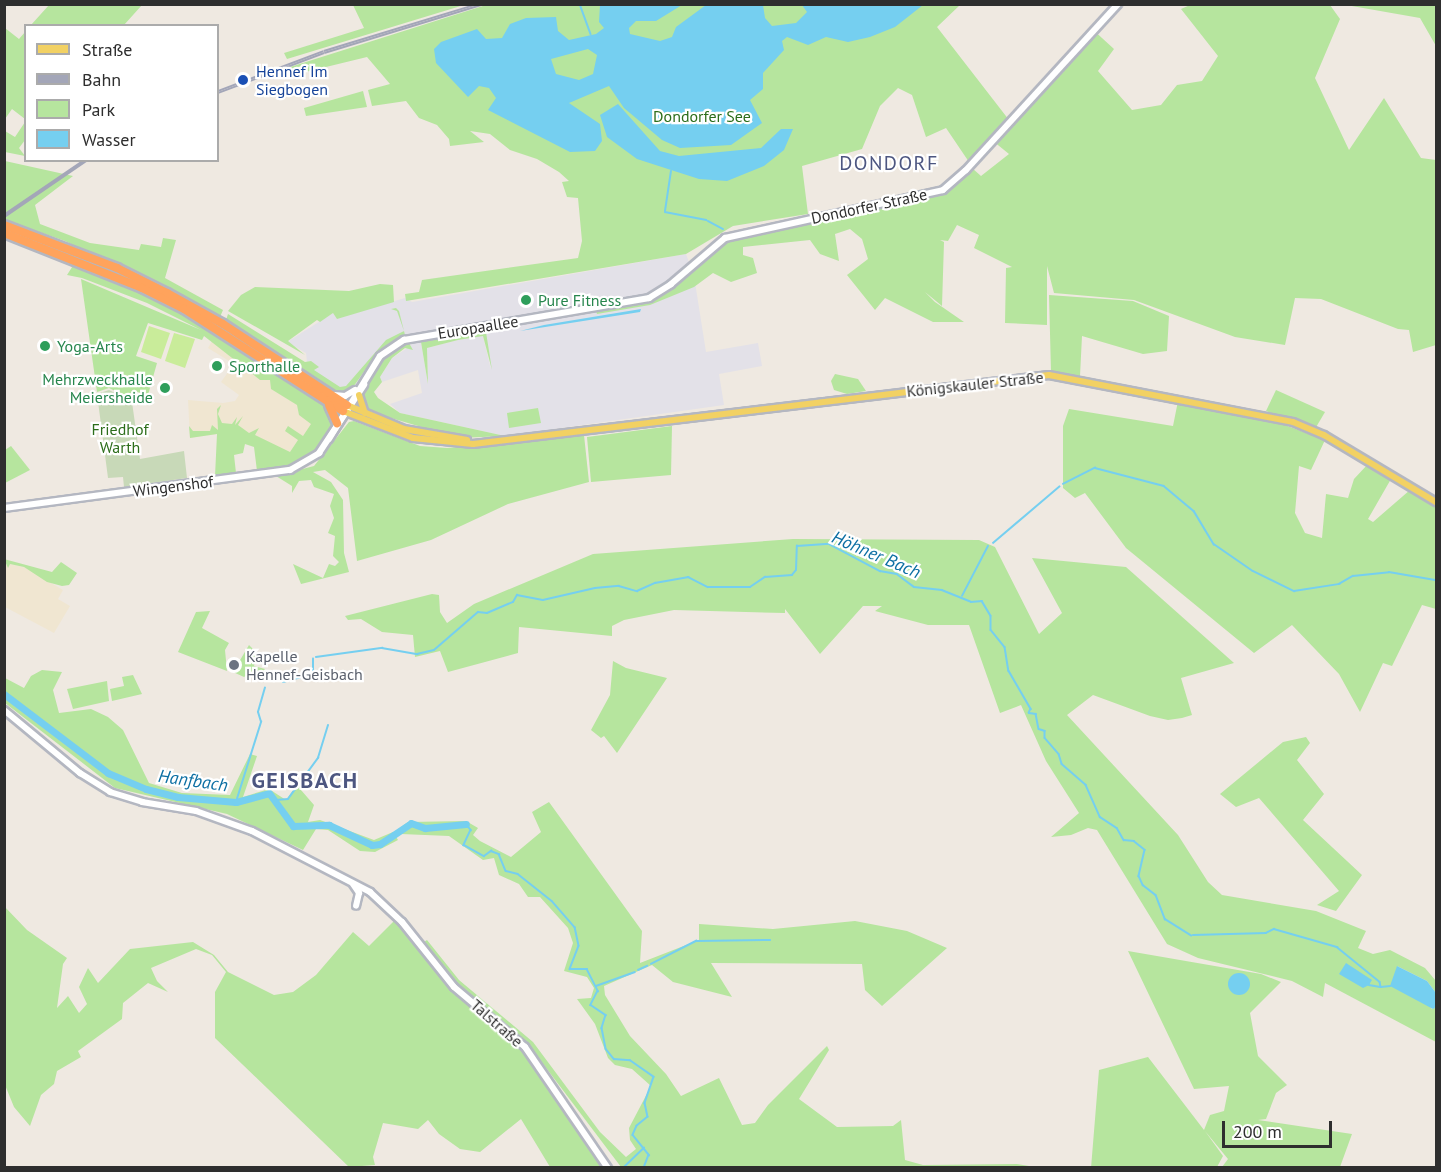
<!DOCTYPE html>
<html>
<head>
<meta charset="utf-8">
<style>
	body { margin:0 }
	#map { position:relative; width:1441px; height:1172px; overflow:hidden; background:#efe9e1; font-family:"PT Sans",sans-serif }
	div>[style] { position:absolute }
	.industrial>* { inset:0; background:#e3e1e8 }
	.education>* { inset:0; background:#f0e6d1 }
	.green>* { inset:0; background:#b6e59e }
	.cemetery>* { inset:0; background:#c8d9b8 }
	.pitch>* { inset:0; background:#c9ec9a }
	.water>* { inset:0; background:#75cff0 }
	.round { border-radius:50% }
	.stream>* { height:1.5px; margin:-0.75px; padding:0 0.75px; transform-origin:0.75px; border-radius:0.75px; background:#75cff0 }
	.river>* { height:7px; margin:-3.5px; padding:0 3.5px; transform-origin:3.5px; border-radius:3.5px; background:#75cff0 }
	.roads { filter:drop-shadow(2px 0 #b4b7c1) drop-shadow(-2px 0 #b4b7c1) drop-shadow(0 2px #b4b7c1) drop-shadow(0 -2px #b4b7c1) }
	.secondary>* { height:6px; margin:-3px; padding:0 3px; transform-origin:3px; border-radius:3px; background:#fff }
	.primary>* { height:6px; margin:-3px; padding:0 3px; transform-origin:3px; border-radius:3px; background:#f2d163 }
	.highway>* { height:8px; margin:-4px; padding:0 4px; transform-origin:4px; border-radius:4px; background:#ffa35c }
	.rail>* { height:4px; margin-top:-2px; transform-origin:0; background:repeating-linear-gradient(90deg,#fff 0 4.5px,#a3a6b8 0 9px); box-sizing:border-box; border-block:2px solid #a3a6b8 }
	.dots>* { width:16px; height:16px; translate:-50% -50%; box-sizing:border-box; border:3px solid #fff; border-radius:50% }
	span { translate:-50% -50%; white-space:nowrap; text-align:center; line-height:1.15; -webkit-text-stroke:4.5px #fff; paint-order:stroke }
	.transit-label { font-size:16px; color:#164399 }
	.left { translate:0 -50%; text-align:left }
	.park-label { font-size:16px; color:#2c6e1b }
	.street-label { font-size:16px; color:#2e2e2e }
	.leisure-label { font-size:16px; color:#27864d }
	.right { translate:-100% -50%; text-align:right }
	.worship-label { font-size:16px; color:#5b616d }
	.water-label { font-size:18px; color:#0d6fa3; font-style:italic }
	.quarter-label { font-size:20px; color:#4d5680; letter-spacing:1.5px }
	.district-label { font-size:22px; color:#4d5680; font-weight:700; letter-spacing:1.5px }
	.frame { position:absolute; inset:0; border:6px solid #2e2e2e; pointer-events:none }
	.legend { position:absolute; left:24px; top:24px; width:195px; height:138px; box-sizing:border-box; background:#fff; border:2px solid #ababab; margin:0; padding:8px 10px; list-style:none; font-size:18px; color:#2e2e2e }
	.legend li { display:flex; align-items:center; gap:12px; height:30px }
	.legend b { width:30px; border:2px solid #ababab }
	.scale { position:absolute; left:1222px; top:1121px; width:110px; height:27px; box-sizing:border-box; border:3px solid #2e2e2e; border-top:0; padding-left:8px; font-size:18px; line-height:21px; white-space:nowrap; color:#2e2e2e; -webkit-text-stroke:4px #fff; paint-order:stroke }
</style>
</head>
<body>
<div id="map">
	<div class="industrial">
		<i style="clip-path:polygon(evenodd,686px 254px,694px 276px,706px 352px,758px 343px,762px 366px,719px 374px,724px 405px,505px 436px,400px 413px,390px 404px,422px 393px,418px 370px,382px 382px,380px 377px,392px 358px,412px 345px,387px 355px,377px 367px,367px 411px,305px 372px,311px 361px,307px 362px,306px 353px,287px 342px,333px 313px,337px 318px,405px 298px,412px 302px,686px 254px,485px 332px,491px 370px,483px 336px,458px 340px,427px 348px,428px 384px,421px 342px,485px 332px)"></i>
	</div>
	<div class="education">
		<i style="clip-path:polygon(212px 341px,323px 415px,295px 460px,224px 433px,190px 438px,188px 400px,223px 403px,235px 401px,239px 395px,221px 382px,234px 364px,208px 348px)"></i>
		<i style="clip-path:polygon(10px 564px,24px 567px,63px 590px,58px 599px,70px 606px,54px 633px,5px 607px,4px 566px)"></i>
	</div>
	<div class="green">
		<i style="clip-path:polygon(49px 5px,49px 4px,142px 5px,124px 25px,31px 25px)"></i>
		<i style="clip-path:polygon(353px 5px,464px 5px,287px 59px,284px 53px,364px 28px)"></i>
		<i style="clip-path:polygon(486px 5px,960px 5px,937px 27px,1009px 120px,1090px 27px,1114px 49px,1098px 71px,1132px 110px,1161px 105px,1177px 85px,1202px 81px,1218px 56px,1181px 9px,1190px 5px,1330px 5px,1340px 19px,1315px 78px,1349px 150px,1384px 98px,1421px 158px,1436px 160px,1436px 345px,1413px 352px,1409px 330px,1398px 329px,1321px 299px,1295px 298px,1285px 345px,1235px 337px,1134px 300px,1054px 293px,1047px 266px,1047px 325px,1005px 323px,1006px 268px,1012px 267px,974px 248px,979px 235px,957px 225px,948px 241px,940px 240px,944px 242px,942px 306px,925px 292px,935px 302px,964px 322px,933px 322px,885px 298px,875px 310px,847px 275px,868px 259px,862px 239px,850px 229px,835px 234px,839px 261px,820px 254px,810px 240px,743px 247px,743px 255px,753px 258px,757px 273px,731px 282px,713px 273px,694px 287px,650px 305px,597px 314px,596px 311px,639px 304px,661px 294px,717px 246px,738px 235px,925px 200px,946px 192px,972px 168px,981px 176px,1009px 154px,993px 141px,1006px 123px,969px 162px,946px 128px,926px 137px,912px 95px,898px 88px,880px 106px,862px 149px,802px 166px,808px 214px,733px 226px,686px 254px,406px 301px,405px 294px,419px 292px,422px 280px,578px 258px,582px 241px,578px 198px,567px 197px,562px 182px,569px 181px,559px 172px,537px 159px,510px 150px,490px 134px,470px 131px,484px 142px,450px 146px,449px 139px,437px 125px,419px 118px,406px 101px,372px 106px,368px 90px,390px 84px,367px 57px,293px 75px,290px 67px)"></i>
		<i style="clip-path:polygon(1346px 5px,1436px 5px,1436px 46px,1420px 18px)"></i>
		<i style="clip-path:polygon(5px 28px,19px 39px,25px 32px,25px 119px,12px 109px,5px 119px)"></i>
		<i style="clip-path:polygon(363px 91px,367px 107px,306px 116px,304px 108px)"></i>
		<i style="clip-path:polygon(25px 122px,25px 140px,19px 148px,25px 156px,5px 152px,5px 131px,15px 137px)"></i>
		<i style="clip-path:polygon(5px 161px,73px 176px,35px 205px,40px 224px,90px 243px,139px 250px,141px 244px,161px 247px,163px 238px,176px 240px,165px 278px,223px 310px,220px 317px,65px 241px,5px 220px)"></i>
		<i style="clip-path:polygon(74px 264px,136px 290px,209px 328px,327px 406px,335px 418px,315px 453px,298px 464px,257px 471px,254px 447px,245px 444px,243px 453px,234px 455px,236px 473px,215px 476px,217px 434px,190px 438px,189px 426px,193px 431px,210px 431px,212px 425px,218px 430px,217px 409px,221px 405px,218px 414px,222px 423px,232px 424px,237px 417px,235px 425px,243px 416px,238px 425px,249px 433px,259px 428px,255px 435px,290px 452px,298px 440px,285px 431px,288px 426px,303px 436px,311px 424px,299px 415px,297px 405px,271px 389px,270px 380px,260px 380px,204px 336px,202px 340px,148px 323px,136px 356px,157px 363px,148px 395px,134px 391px,132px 399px,109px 388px,97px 392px,81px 279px,201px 330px,147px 303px,82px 278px,67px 275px)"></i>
		<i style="clip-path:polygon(380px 284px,393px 285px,394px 302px,337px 319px,333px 313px,320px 322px,317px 320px,288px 341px,305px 355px,228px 311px,241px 295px,255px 287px,349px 291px)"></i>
		<i style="clip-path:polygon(1049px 295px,1133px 301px,1169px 316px,1167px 351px,1143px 354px,1082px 336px,1080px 376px,1051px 372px)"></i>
		<i style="clip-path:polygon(396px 308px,399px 311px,405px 335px,377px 353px,349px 393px,336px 393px,226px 320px,228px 314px,305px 362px,311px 361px,319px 367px,314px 370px,340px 387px,346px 386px,386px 340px,404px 331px,397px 311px,391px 309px)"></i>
		<i style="clip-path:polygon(486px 332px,492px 370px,483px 336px,458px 340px,427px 348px,428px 384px,421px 342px)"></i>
		<i style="clip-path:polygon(409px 343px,413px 350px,405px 348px,392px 358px,380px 377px,382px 382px,374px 392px,378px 398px,400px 413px,505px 436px,459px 438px,367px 411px,361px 395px,372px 375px,387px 355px)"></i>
		<i style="clip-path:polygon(835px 374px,858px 379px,866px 391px,847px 394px,834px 390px,831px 381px)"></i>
		<i style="clip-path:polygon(1276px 390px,1325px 412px,1315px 429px,1266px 411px)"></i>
		<i style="clip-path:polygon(1178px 401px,1263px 417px,1325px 440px,1311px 470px,1299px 466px,1295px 513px,1305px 533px,1322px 538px,1326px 494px,1348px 498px,1354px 479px,1368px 464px,1391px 479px,1368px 519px,1373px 522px,1410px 490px,1436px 506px,1436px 609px,1422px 605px,1392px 666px,1383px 663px,1360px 712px,1339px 674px,1292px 625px,1254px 653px,1126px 548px,1085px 493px,1075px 498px,1063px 488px,1063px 426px,1069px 409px,1173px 426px)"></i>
		<i style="clip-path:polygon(538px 408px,541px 423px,509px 428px,507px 413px)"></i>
		<i style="clip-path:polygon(354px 421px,420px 446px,447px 448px,584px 435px,589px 482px,508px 504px,431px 540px,357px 561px,348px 488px,325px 470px,313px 472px,331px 482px,343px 500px,344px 553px,349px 572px,301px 584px,293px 564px,323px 578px,329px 564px,335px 566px,339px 562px,333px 556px,335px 536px,328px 533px,334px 518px,330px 506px,334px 494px,314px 487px,311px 480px,299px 481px,292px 493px,292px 486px,276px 476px,314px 466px,349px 422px)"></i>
		<i style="clip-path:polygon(672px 426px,671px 475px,591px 482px,587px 437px)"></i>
		<i style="clip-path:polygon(11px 446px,30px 470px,5px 483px,5px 450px)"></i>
		<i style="clip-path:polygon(793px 539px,979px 540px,995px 547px,1039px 634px,1062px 613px,1032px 558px,1126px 567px,1234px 663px,1181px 678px,1192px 715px,1182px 718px,1168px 720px,1150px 716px,1093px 695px,1067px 715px,1178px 835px,1208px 882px,1222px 895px,1316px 911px,1366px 931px,1358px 948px,1373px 954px,1390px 950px,1425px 968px,1436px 981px,1436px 993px,1427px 981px,1397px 966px,1432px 1009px,1436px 1007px,1436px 1042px,1325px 983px,1323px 997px,1292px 981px,1198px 958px,1167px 944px,1097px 830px,1088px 828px,1071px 835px,1051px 837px,1079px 813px,1046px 761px,1021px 705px,1000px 713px,969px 625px,928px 625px,875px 611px,882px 606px,863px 606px,820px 654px,785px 609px,785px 613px,674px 610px,624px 620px,612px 626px,612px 636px,519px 627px,518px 653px,448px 672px,440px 651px,415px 657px,413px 635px,382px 632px,361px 619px,348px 620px,345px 616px,432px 594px,439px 595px,440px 612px,447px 623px,474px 604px,593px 554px)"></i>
		<i style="clip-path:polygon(4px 559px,52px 572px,61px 562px,77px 573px,69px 585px,62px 586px,47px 582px,24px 567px,10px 564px,8px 568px)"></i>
		<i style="clip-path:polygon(210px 611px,202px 628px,229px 643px,225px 650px,227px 671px,178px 652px,196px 612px)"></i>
		<i style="clip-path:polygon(249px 645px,257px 653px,254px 666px,265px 669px,265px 676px,254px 675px,254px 670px,244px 677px,233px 672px)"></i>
		<i style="clip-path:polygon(613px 661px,626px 668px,667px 678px,617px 753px,604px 736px,601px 738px,591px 730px,610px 695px)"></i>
		<i style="clip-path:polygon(42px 670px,62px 672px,53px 690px,59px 713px,91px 709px,108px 717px,123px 730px,149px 783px,182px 793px,230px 795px,250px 754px,257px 756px,243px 797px,269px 789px,286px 800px,308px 770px,312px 773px,303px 780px,301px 790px,314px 805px,308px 822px,320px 820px,374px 840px,393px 832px,398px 840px,375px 852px,360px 851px,328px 830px,316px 829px,303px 850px,227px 814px,115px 788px,5px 703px,5px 678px,24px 688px,31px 676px)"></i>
		<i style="clip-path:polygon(133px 675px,142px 694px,112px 701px,110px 689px,124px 686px,122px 677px)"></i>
		<i style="clip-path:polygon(107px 681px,109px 701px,73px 709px,67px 689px)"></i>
		<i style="clip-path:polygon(1306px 737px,1310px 743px,1297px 760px,1324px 794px,1303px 820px,1362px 875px,1336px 911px,1317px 905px,1339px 891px,1259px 798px,1236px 807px,1220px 794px,1283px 742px)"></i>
		<i style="clip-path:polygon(549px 802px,642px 931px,640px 963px,699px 940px,699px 924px,773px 929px,855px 921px,907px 931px,947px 948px,882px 1006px,865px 990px,862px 964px,711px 963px,732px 997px,673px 982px,652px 965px,604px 986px,605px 995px,630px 1036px,666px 1074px,681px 1096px,719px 1078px,742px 1125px,755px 1123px,768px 1105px,827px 1046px,829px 1050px,799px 1099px,837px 1127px,893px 1126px,901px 1120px,905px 1160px,923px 1165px,1017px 1164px,1035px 1167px,621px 1167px,528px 1044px,458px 985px,424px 942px,427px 940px,459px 980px,533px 1042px,600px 1132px,626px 1157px,636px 1149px,630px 1140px,629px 1128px,651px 1086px,632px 1069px,615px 1065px,608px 1058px,595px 1024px,577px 999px,591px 998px,594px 988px,587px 977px,564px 971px,573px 943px,568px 928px,540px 897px,528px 897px,519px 884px,499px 875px,494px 858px,483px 860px,449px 836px,401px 834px,397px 830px,408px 822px,466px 821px,478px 828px,473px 835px,480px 841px,511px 857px,541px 832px,532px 812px)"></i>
		<i style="clip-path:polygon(4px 906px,27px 930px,67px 958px,63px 964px,57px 1008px,68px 996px,79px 1013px,87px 1004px,79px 987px,88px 968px,98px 983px,130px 949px,193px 942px,214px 955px,228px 972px,274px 995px,293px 992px,316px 975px,353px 932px,369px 946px,396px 919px,449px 986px,523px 1049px,605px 1167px,550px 1167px,521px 1119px,480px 1152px,460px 1149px,439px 1134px,428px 1120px,418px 1129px,383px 1123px,373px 1157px,375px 1165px,349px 1167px,215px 1038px,215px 992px,226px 972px,212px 955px,196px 949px,151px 968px,157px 981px,168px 992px,148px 983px,123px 1003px,122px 1019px,78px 1051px,81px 1057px,57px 1071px,54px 1084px,41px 1095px,30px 1126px,14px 1107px,5px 1085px)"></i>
		<i style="clip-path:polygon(1128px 951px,1261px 974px,1281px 982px,1250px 1013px,1258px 1056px,1287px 1085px,1276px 1093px,1266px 1119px,1258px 1120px,1352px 1134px,1340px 1167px,1222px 1167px,1228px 1159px,1205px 1131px,1223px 1156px,1217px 1167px,1091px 1168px,1099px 1070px,1148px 1057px,1204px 1130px,1210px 1115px,1224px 1111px,1229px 1086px,1194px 1089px)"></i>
	</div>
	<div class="cemetery">
		<i style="clip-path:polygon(109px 390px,132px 402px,140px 459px,184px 451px,187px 478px,124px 487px,123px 477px,108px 478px,97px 394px)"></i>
	</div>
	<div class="pitch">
		<i style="clip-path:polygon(149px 326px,170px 333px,161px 359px,141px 352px)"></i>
		<i style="clip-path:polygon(174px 333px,195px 339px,185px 368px,165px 361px)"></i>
	</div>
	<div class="water">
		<i style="clip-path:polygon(evenodd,600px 5px,682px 5px,656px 21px,636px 21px,629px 28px,630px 34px,660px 41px,672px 37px,676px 27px,706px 5px,763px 5px,765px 18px,772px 26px,796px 23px,807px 12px,802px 5px,923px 5px,895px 27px,870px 37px,848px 42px,826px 37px,808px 45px,787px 37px,782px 41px,784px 50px,763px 73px,763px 89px,750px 100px,762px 123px,731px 145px,680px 148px,662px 140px,624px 108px,609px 86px,569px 103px,600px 124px,602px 141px,595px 151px,570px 152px,488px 110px,496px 98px,489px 88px,479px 86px,468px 97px,436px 63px,434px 49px,441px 42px,477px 29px,486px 39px,502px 38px,510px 24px,526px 18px,556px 17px,558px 31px,569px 40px,596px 34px,604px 28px,599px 22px,600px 5px,588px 49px,597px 55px,593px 74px,579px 80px,556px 74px,551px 59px,588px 49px)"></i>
		<i style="clip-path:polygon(618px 104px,660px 151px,679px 156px,761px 148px,781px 129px,793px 129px,784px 150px,764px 166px,727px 181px,699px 179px,637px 159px,607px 137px,600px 115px)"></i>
		<i style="clip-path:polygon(641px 309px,640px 312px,520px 331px,544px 325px)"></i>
		<i style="clip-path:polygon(1346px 963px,1372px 980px,1369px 985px,1363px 988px,1339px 974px)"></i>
		<i style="clip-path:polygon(1397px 966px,1427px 981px,1436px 993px,1436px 1007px,1433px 1009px,1390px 986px)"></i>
		<i class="round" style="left:1228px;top:973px;width:22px;height:22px"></i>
	</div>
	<div class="stream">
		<i style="left:580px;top:4px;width:32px;rotate:70deg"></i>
		<i style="left:665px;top:211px;width:40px;rotate:-81.5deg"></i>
		<i style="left:665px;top:212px;width:42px;rotate:11deg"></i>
		<i style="left:708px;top:221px;width:17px;rotate:28deg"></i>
		<i style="left:1063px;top:484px;width:36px;rotate:-27deg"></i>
		<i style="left:1095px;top:468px;width:71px;rotate:14.6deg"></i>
		<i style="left:1164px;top:486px;width:39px;rotate:40deg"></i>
		<i style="left:1194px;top:511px;width:39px;rotate:59deg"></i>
		<i style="left:1214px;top:544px;width:47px;rotate:34.7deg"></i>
		<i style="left:1253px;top:571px;width:46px;rotate:26deg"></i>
		<i style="left:1294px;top:591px;width:46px;rotate:-8.8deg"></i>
		<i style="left:1339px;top:584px;width:16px;rotate:-30deg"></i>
		<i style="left:1353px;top:576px;width:36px;rotate:-6deg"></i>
		<i style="left:1389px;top:572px;width:48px;rotate:9.7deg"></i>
		<i style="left:993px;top:543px;width:87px;rotate:-40.3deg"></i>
		<i style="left:962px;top:596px;width:56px;rotate:-62.5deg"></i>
		<i style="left:316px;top:657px;width:67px;rotate:-7.8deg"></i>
		<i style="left:382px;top:648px;width:36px;rotate:10deg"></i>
		<i style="left:417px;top:654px;width:17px;rotate:-13deg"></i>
		<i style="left:434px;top:650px;width:58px;rotate:-40.8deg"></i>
		<i style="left:478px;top:612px;width:9px;rotate:6deg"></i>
		<i style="left:487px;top:613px;width:28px;rotate:-23deg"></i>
		<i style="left:513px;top:602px;width:8px;rotate:-60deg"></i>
		<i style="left:517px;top:595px;width:26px;rotate:11deg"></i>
		<i style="left:543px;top:600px;width:53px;rotate:-13deg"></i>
		<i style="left:595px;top:588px;width:24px;rotate:-5deg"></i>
		<i style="left:619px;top:586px;width:19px;rotate:16deg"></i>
		<i style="left:637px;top:591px;width:20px;rotate:-24deg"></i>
		<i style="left:655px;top:583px;width:34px;rotate:-10deg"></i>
		<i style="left:688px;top:577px;width:22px;rotate:27deg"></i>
		<i style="left:708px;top:587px;width:42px"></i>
		<i style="left:750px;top:587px;width:18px;rotate:-34deg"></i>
		<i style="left:765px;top:577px;width:27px;rotate:-4deg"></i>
		<i style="left:792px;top:575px;width:6px;rotate:-51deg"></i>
		<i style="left:796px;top:570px;width:24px;rotate:-88deg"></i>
		<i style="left:797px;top:546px;width:32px;rotate:-4deg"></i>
		<i style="left:829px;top:544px;width:58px;rotate:27.9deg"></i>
		<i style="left:880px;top:571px;width:17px;rotate:10deg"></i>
		<i style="left:897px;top:574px;width:21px;rotate:37deg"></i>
		<i style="left:914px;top:587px;width:28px;rotate:6deg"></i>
		<i style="left:942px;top:590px;width:31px;rotate:22deg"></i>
		<i style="left:971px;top:602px;width:11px;rotate:-5deg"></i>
		<i style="left:982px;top:601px;width:17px;rotate:59deg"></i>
		<i style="left:991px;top:616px;width:14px;rotate:90deg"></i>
		<i style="left:991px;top:630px;width:22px;rotate:51deg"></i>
		<i style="left:1005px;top:647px;width:24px;rotate:81deg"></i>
		<i style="left:1009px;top:671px;width:44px;rotate:59.9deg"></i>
		<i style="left:1031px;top:709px;width:4px;rotate:117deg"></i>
		<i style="left:1029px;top:713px;width:7px;rotate:8deg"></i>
		<i style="left:1036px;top:714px;width:15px;rotate:79deg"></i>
		<i style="left:1039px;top:729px;width:6px;rotate:18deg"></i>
		<i style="left:1045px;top:731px;width:7px;rotate:90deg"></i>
		<i style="left:1045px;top:738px;width:21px;rotate:49deg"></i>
		<i style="left:1059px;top:754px;width:10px;rotate:73deg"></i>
		<i style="left:1062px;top:764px;width:32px;rotate:41deg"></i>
		<i style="left:1086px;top:785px;width:35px;rotate:66deg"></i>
		<i style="left:1100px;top:817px;width:20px;rotate:33deg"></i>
		<i style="left:1117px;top:828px;width:14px;rotate:60deg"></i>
		<i style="left:1124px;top:840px;width:10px;rotate:6deg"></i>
		<i style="left:1134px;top:841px;width:14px;rotate:39deg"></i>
		<i style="left:1145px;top:850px;width:27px;rotate:103deg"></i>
		<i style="left:1139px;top:876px;width:10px;rotate:66deg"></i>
		<i style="left:1143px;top:885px;width:16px;rotate:38deg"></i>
		<i style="left:1156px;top:895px;width:26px;rotate:69deg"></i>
		<i style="left:1165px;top:919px;width:31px;rotate:32deg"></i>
		<i style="left:283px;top:682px;width:31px;rotate:-15deg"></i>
		<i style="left:313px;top:674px;width:15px;rotate:-90deg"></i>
		<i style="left:276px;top:800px;width:12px;rotate:-5deg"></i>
		<i style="left:288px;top:799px;width:51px;rotate:-53.8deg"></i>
		<i style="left:318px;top:758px;width:34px;rotate:-73deg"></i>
		<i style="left:236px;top:802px;width:84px;rotate:-72.6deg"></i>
		<i style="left:261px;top:722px;width:10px;rotate:-107deg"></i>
		<i style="left:258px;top:712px;width:25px;rotate:-74deg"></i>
		<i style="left:466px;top:824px;width:8px;rotate:50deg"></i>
		<i style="left:471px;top:830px;width:17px;rotate:115deg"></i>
		<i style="left:464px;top:845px;width:23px;rotate:29deg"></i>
		<i style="left:484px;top:856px;width:9px;rotate:-36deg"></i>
		<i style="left:491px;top:851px;width:9px;rotate:21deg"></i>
		<i style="left:499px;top:854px;width:18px;rotate:68deg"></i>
		<i style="left:506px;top:871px;width:12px;rotate:14deg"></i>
		<i style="left:518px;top:874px;width:43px;rotate:38.5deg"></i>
		<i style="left:552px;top:901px;width:35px;rotate:49deg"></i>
		<i style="left:575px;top:927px;width:19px;rotate:78deg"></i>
		<i style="left:579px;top:946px;width:25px;rotate:111deg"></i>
		<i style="left:570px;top:969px;width:17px"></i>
		<i style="left:587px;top:969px;width:25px;rotate:63deg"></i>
		<i style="left:598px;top:991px;width:16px;rotate:117deg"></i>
		<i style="left:591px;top:1005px;width:18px;rotate:34deg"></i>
		<i style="left:606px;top:1015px;width:14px;rotate:107deg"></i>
		<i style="left:602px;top:1028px;width:21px;rotate:79deg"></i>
		<i style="left:606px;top:1049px;width:13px;rotate:51deg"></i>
		<i style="left:614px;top:1059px;width:16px;rotate:4deg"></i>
		<i style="left:630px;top:1060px;width:29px;rotate:35deg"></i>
		<i style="left:654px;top:1077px;width:28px;rotate:109deg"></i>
		<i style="left:645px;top:1103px;width:14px;rotate:78deg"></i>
		<i style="left:648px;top:1117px;width:14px;rotate:141deg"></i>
		<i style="left:637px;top:1126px;width:10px;rotate:114deg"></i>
		<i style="left:633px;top:1135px;width:26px;rotate:51deg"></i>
		<i style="left:649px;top:1155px;width:14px;rotate:111deg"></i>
		<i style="left:1193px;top:935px;width:73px;rotate:-1.6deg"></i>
		<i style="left:1266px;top:933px;width:9px;rotate:-27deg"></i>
		<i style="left:1274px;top:929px;width:66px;rotate:15.9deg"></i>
		<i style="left:1337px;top:947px;width:55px;rotate:39.1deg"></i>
		<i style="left:1380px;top:982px;width:5px;rotate:79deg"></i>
		<i style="left:1381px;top:987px;width:9px;rotate:-6deg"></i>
		<i style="left:651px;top:964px;width:51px;rotate:-27.1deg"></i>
		<i style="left:696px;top:941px;width:74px;rotate:-0.8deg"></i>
		<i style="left:638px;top:970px;width:10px;rotate:-24deg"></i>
		<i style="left:1369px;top:985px;width:11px;rotate:10deg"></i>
		<i style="left:596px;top:986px;width:41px;rotate:-19.7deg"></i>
		<i style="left:623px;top:1168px;width:29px;rotate:-44deg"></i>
	</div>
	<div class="river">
		<i style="left:4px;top:694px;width:131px;rotate:37.2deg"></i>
		<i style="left:108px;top:773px;width:41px;rotate:22.8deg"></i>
		<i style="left:146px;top:789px;width:33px;rotate:14deg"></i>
		<i style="left:178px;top:797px;width:58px;rotate:4.9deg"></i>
		<i style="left:236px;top:802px;width:34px;rotate:-15deg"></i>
		<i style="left:269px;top:793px;width:41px;rotate:54deg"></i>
		<i style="left:293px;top:826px;width:36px;rotate:-2deg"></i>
		<i style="left:329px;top:825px;width:47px;rotate:24.9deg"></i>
		<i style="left:372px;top:845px;width:8px;rotate:-7deg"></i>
		<i style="left:380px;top:844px;width:37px;rotate:-34deg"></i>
		<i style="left:411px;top:823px;width:15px;rotate:20deg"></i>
		<i style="left:425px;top:828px;width:41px;rotate:-5.6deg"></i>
	</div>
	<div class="roads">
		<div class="secondary">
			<i style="left:334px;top:395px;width:11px;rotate:5deg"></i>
			<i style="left:345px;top:396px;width:12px;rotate:-31deg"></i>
			<i style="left:329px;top:439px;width:97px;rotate:-58.4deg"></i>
			<i style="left:380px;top:356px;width:29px;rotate:-34deg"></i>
			<i style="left:404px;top:340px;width:249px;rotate:-9.7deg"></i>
			<i style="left:649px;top:298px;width:26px;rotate:-32deg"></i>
			<i style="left:671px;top:284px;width:71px;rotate:-40.4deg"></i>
			<i style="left:725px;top:238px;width:223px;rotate:-12.4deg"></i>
			<i style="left:943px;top:190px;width:30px;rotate:-41deg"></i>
			<i style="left:966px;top:170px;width:225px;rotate:-47.5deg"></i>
			<i style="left:4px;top:508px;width:289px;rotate:-7.6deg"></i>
			<i style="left:290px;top:470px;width:34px;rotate:-30deg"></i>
			<i style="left:319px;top:453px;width:82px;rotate:-56.5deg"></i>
			<i style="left:4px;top:710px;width:99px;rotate:39.7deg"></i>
			<i style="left:80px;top:773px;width:36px;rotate:32deg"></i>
			<i style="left:110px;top:792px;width:34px;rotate:17deg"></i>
			<i style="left:142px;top:802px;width:55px;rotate:9.5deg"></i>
			<i style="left:196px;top:811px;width:59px;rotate:19.7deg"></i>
			<i style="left:252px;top:831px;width:133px;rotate:27.3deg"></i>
			<i style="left:370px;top:892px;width:44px;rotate:43.2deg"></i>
			<i style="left:402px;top:922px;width:83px;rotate:51.3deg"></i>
			<i style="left:454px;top:987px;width:93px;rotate:40.2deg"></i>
			<i style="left:525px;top:1047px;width:147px;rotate:55.6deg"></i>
			<i style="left:353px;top:884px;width:11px;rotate:56deg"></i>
			<i style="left:359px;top:893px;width:13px;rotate:103deg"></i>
		</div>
		<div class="primary">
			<i style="left:359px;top:395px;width:19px;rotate:72deg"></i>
			<i style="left:347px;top:405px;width:62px;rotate:22.8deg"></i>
			<i style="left:404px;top:429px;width:64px;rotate:9.9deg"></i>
			<i style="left:343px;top:411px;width:75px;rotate:21.1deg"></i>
			<i style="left:413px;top:438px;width:60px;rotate:5.7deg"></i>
			<i style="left:473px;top:444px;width:580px;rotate:-6.83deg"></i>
			<i style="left:1049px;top:375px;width:248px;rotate:10.9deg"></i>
			<i style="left:1293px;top:422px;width:34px;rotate:23deg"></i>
			<i style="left:1324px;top:435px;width:131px;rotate:30.9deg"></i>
		</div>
		<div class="highway">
			<i style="left:4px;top:225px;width:121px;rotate:20.8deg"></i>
			<i style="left:117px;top:268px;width:56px;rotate:26.6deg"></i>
			<i style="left:167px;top:293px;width:64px;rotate:29deg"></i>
			<i style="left:223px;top:324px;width:148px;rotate:33.2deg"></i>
			<i style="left:4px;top:233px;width:149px;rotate:21.7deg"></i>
			<i style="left:142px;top:288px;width:47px;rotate:26.6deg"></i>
			<i style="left:184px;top:309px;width:189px;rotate:32.7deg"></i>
			<i style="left:329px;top:405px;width:20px;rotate:66deg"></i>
		</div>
	</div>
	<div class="rail">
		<i style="left:218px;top:92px;width:113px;rotate:-20.7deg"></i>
		<i style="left:324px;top:52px;width:164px;rotate:-17deg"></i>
		<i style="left:4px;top:216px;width:99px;rotate:-34.3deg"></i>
	</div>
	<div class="dots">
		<i style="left:243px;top:80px;background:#1a4fb4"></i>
		<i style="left:526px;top:300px;background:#2e9e5b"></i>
		<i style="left:45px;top:346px;background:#2e9e5b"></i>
		<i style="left:217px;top:366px;background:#2e9e5b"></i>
		<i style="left:165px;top:388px;background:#2e9e5b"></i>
		<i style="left:234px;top:665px;background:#6b7280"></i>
	</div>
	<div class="transit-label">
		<span class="left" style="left:256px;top:80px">Hennef Im<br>Siegbogen</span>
	</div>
	<div class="park-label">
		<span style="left:702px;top:116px">Dondorfer See</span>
		<span style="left:120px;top:438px">Friedhof<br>Warth</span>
	</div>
	<div class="street-label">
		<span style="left:869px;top:206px;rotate:-12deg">Dondorfer Straße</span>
		<span style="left:478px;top:327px;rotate:-9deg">Europaallee</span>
		<span style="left:975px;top:384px;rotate:-6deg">Königskauler Straße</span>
		<span style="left:173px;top:486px;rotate:-7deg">Wingenshof</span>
		<span style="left:497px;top:1023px;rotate:41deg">Talstraße</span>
	</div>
	<div class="leisure-label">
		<span class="left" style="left:538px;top:300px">Pure Fitness</span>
		<span class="left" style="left:57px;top:346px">Yoga-Arts</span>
		<span class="left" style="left:229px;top:366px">Sporthalle</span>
		<span class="right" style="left:153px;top:388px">Mehrzweckhalle<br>Meiersheide</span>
	</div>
	<div class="worship-label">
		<span class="left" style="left:246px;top:665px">Kapelle<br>Hennef-Geisbach</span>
	</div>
	<div class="water-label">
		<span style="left:876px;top:555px;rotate:23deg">Höhner Bach</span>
		<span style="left:193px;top:781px;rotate:8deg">Hanfbach</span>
	</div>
	<div class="quarter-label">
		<span style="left:889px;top:163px">DONDORF</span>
	</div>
	<div class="district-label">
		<span style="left:305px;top:781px">GEISBACH</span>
	</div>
	<div class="frame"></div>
	<ul class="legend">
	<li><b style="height:8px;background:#f2d163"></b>Straße</li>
	<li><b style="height:8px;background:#a3a6b8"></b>Bahn</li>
	<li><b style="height:16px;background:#b6e59e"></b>Park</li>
	<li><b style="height:16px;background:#75cff0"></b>Wasser</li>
	</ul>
	<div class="scale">200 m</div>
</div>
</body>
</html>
